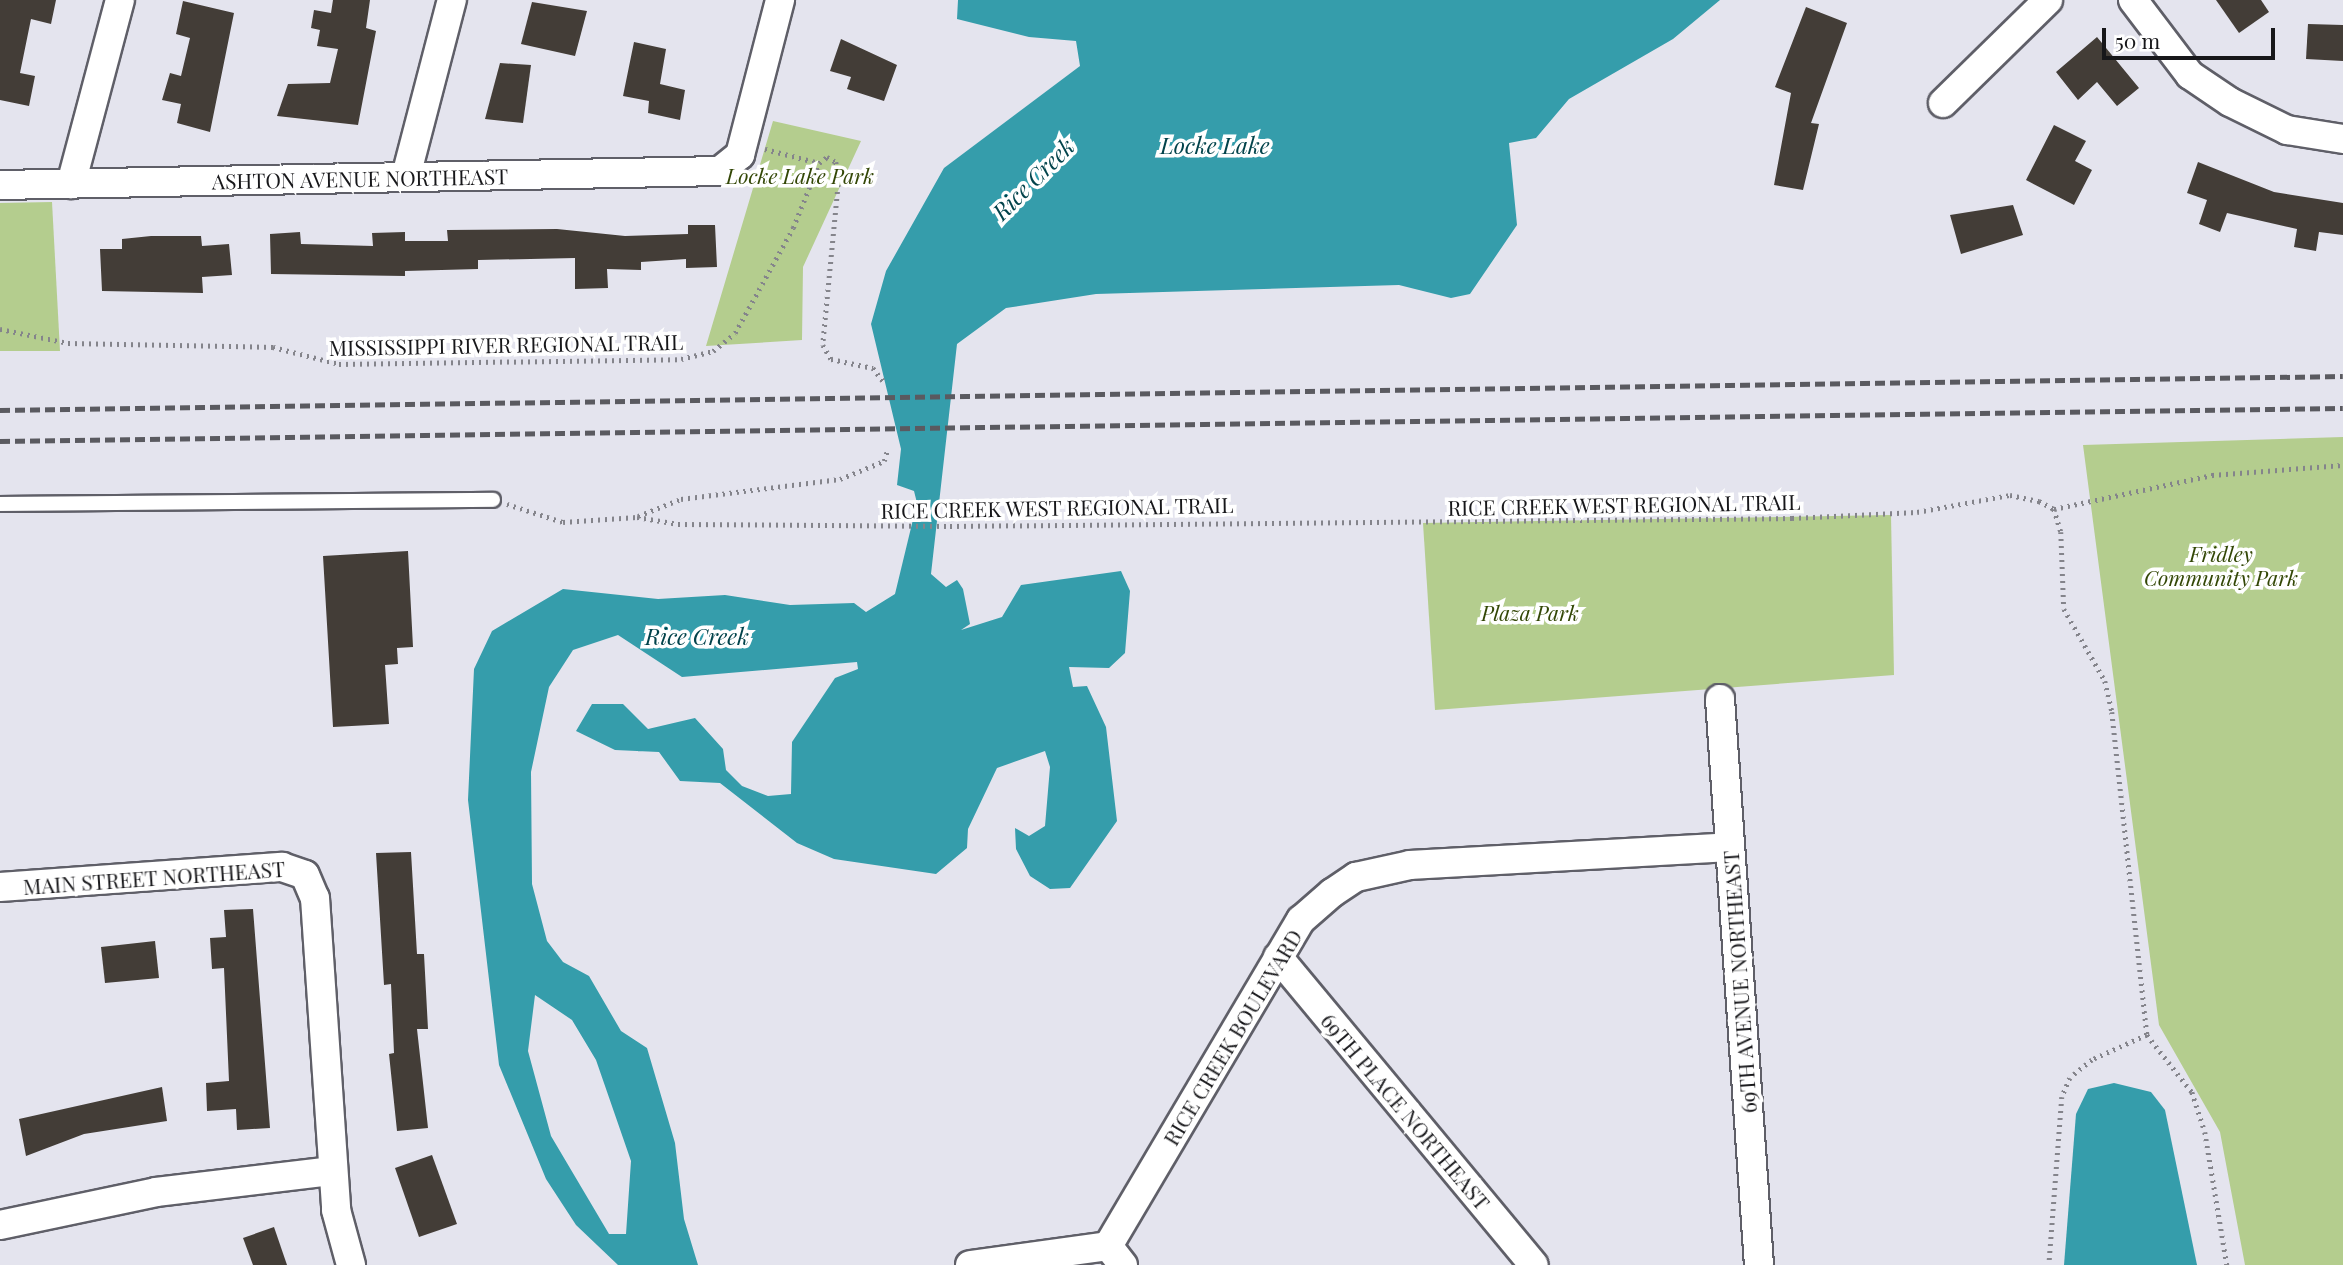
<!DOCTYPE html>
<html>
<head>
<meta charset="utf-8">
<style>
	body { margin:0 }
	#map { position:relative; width:2343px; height:1265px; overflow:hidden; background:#e4e4ee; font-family:"Playfair Display",serif }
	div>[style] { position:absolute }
	.green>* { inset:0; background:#b4cd8e }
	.water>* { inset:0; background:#359dab }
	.building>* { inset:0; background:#433d37 }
	.path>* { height:4.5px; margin-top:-2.25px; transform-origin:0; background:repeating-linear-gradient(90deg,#84848b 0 2px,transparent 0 7px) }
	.roads { filter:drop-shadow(2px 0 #5f5f68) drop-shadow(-2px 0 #5f5f68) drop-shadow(0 2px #5f5f68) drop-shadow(0 -2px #5f5f68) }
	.lane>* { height:14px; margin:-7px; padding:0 7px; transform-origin:7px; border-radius:7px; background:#fff }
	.street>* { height:28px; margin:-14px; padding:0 14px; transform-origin:14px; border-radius:14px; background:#fff }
	.rail>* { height:5px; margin-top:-2.5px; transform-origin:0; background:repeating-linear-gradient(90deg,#5a5a60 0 10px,transparent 0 15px) }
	span { translate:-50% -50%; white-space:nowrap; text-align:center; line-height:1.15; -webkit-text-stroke:7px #fff; paint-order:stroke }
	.park-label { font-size:21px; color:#334706; font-style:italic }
	.street-label { font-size:21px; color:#17171a }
	.water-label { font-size:23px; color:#02434b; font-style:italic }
	.scale { position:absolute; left:2102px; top:28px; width:173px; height:32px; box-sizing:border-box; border:4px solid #17171a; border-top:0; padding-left:9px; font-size:21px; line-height:24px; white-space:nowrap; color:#17171a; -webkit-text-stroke:5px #fff; paint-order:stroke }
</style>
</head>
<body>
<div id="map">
	<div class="green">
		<i style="clip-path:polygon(773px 121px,861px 141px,803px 267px,802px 340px,706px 346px)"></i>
		<i style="clip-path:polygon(52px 202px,60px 351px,0 351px,0 203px)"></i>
		<i style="clip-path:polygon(2343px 437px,2343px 1265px,2245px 1265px,2220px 1132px,2159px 1025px,2083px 445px)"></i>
		<i style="clip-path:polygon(1891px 515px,1894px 675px,1435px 710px,1423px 523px)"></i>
	</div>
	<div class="water">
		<i style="clip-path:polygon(evenodd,958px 0,1720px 0,1673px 39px,1569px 99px,1536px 138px,1509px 143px,1517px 225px,1470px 294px,1451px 298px,1399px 285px,1096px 294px,1006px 308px,957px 344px,931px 574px,946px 587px,957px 580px,963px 589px,970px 624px,961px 630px,1002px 617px,1021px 585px,1121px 571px,1130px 591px,1125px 653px,1109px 668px,1069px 667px,1073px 687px,1087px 686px,1106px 727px,1117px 821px,1070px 888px,1050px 889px,1030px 876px,1016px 849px,1015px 828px,1029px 836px,1045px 826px,1050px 767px,1045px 751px,997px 768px,968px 829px,967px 848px,936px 874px,834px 859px,797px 843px,720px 783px,680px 781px,659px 752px,615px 750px,576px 731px,592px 704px,623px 704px,648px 729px,695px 718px,723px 749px,726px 770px,742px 786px,768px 796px,791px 794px,792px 742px,835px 678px,858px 669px,857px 662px,682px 677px,618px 635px,573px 650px,549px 687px,531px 772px,532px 884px,547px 941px,563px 962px,589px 976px,621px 1031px,647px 1048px,675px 1143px,684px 1219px,698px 1265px,618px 1265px,576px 1225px,546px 1179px,499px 1065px,468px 800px,474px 669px,492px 631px,563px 589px,658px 599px,725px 595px,790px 605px,854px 603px,866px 612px,895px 594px,917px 503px,914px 491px,897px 485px,901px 449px,871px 324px,886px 271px,944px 168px,1080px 66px,1076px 41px,1029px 37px,957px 19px,958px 0,535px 995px,572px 1020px,596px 1060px,631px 1161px,626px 1234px,609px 1234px,551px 1136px,528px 1051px,535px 995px)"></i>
		<i style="clip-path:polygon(2114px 1083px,2151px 1092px,2165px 1110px,2197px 1265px,2064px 1265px,2076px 1114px,2088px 1089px)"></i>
	</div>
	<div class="building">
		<i style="clip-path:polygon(0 0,56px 0,51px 24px,31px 19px,20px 73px,35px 76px,29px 106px,0 100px)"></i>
		<i style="clip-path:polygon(333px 0,370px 0,366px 28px,376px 31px,358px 125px,277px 116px,288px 84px,330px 83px,338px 49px,317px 46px,320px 30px,311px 28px,314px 10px,331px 13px)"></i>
		<i style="clip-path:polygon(2216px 0,2261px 0,2269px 12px,2239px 33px)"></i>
		<i style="clip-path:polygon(183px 1px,234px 13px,210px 132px,177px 123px,181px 104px,162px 100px,170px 73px,181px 76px,190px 38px,176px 34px)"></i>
		<i style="clip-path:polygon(532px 2px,587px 11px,575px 56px,521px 44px)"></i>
		<i style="clip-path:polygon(1806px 7px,1847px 23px,1811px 123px,1819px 124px,1803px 190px,1774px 185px,1791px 93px,1775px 87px)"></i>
		<i style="clip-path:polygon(2308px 24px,2343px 25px,2343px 61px,2306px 59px)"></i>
		<i style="clip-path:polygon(2097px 37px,2139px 88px,2117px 106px,2097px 82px,2078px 100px,2056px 72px)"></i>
		<i style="clip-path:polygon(841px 39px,897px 65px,884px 101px,847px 89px,851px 77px,830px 71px)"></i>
		<i style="clip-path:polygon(634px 42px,666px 49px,660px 84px,685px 90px,680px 120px,648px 113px,649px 101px,623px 96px)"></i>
		<i style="clip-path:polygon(500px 63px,531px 65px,523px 123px,485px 119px)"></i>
		<i style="clip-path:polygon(2054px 125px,2086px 141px,2075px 161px,2092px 170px,2074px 205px,2026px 180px)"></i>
		<i style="clip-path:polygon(2198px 162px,2274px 192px,2343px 203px,2343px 235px,2319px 232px,2316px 251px,2294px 247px,2297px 229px,2227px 213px,2220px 232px,2199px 224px,2207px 200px,2187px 193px)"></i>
		<i style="clip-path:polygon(2013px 205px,2023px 235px,1961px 254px,1950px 215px)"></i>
		<i style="clip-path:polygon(688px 225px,715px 225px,717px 267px,686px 268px,686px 259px,641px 262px,641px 270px,607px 269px,608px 288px,575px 289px,575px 258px,478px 260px,478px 269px,405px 271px,405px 276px,271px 274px,270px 234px,300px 232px,301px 244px,373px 246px,372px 233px,405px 232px,405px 241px,448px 241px,447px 230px,557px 229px,625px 236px,688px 234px)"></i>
		<i style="clip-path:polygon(151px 236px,201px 236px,202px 246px,229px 244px,232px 275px,202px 277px,203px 293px,102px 291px,100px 249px,122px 249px,122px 239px)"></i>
		<i style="clip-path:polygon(408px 551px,413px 647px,397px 648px,398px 664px,385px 665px,389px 724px,333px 727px,323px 556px)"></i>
		<i style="clip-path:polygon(411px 852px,417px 954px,424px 954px,428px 1029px,417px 1029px,428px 1128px,397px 1131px,389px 1054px,394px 1053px,391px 984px,384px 985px,376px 853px)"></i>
		<i style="clip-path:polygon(253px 909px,270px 1128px,237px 1130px,236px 1109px,207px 1111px,206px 1083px,229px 1081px,224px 968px,212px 969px,210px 938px,226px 937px,224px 910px)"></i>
		<i style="clip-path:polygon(155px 941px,159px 978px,105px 983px,101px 947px)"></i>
		<i style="clip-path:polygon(162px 1087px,167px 1121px,84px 1134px,26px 1156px,19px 1119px)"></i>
		<i style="clip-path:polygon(432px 1155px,457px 1224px,419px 1237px,395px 1168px)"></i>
		<i style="clip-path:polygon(274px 1227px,287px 1265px,253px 1265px,243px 1238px)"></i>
	</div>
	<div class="path">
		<i style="left:765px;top:149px;width:56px;rotate:14.5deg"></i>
		<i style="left:819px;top:163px;width:10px;rotate:-37deg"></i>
		<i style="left:827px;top:157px;width:10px;rotate:29deg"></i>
		<i style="left:836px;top:162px;width:16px;rotate:79deg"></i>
		<i style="left:839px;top:178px;width:168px;rotate:95.5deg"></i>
		<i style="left:823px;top:345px;width:16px;rotate:60deg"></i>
		<i style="left:831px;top:359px;width:43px;rotate:12.1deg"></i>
		<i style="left:873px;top:368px;width:18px;rotate:52deg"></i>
		<i style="left:0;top:329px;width:69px;rotate:11.6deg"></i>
		<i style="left:68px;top:343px;width:205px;rotate:1.1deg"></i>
		<i style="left:273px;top:347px;width:68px;rotate:14.4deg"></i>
		<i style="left:339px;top:364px;width:342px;rotate:-0.8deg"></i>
		<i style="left:681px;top:359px;width:33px;rotate:-14deg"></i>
		<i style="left:713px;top:351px;width:28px;rotate:-39deg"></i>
		<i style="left:735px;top:333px;width:120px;rotate:-61.1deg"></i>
		<i style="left:793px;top:228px;width:70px;rotate:-68.2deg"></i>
		<i style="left:507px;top:504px;width:59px;rotate:17.8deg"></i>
		<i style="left:563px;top:522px;width:74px;rotate:-3.9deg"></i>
		<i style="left:637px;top:517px;width:42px;rotate:9.7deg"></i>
		<i style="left:678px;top:524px;width:272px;rotate:0.4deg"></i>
		<i style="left:950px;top:526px;width:842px;rotate:-0.54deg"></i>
		<i style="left:1792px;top:518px;width:125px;rotate:-2.7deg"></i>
		<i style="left:1917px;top:512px;width:95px;rotate:-10.4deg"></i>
		<i style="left:2010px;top:495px;width:30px;rotate:12deg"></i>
		<i style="left:2039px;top:501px;width:17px;rotate:28deg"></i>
		<i style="left:2054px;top:509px;width:24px;rotate:73deg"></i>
		<i style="left:2061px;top:532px;width:77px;rotate:87.8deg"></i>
		<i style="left:2064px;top:609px;width:83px;rotate:60.3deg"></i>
		<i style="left:2105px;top:681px;width:32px;rotate:77deg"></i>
		<i style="left:2112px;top:712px;width:325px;rotate:83.8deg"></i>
		<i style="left:2147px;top:1035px;width:60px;rotate:155.6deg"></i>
		<i style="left:2092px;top:1060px;width:28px;rotate:141deg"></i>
		<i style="left:2070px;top:1078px;width:21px;rotate:113deg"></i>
		<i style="left:2062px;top:1097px;width:169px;rotate:94.4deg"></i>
		<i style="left:2054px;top:509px;width:162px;rotate:-12.1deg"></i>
		<i style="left:2212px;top:475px;width:131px;rotate:-4.4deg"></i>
		<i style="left:638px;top:516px;width:46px;rotate:-21.6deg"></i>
		<i style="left:681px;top:499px;width:160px;rotate:-7.2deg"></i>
		<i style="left:840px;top:479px;width:48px;rotate:-22.2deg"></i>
		<i style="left:884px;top:461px;width:10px;rotate:-73deg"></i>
		<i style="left:2147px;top:1035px;width:73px;rotate:51.7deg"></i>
		<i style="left:2192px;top:1092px;width:42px;rotate:72deg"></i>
		<i style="left:2205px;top:1132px;width:135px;rotate:80.6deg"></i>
	</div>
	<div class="roads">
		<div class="lane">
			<i style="left:0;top:504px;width:493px;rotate:-0.5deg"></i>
		</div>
		<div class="street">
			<i style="left:2133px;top:0;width:94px;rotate:52.8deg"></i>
			<i style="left:2190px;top:75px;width:48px;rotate:34deg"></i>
			<i style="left:2230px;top:102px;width:64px;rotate:26.2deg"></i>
			<i style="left:2287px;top:130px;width:57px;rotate:9.1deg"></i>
			<i style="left:1943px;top:103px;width:147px;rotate:-44.4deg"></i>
			<i style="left:406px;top:176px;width:182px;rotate:-75.4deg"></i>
			<i style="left:71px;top:184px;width:190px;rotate:-75.1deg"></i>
			<i style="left:0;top:185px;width:720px;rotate:-1.11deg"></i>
			<i style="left:720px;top:171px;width:26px;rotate:-39deg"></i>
			<i style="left:740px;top:155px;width:160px;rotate:-75.5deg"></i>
			<i style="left:1720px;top:699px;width:567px;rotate:86.06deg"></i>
			<i style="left:0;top:887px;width:283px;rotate:-4.1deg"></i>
			<i style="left:282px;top:867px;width:24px;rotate:19deg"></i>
			<i style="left:305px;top:875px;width:25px;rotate:67deg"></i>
			<i style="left:315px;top:898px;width:313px;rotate:86.1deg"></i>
			<i style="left:336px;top:1210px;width:57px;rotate:74.7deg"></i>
			<i style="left:1278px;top:957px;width:400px;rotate:50.3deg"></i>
			<i style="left:0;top:1225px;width:159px;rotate:-11.9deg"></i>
			<i style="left:156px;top:1192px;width:178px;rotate:-6.8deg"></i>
			<i style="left:970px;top:1265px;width:139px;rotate:-7.8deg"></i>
			<i style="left:1123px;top:1265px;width:24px;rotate:-128deg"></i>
			<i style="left:1108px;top:1246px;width:379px;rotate:-59.4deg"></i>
			<i style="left:1301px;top:920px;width:41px;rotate:-41.1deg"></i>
			<i style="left:1332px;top:893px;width:29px;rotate:-34deg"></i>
			<i style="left:1356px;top:877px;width:55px;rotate:-12.5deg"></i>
			<i style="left:1410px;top:865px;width:320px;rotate:-3.2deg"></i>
		</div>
	</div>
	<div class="rail">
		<i style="left:0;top:410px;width:2343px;rotate:-0.83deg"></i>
		<i style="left:0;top:441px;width:2343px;rotate:-0.81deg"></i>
	</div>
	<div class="park-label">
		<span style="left:800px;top:175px">Locke Lake Park</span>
		<span style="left:2221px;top:565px">Fridley<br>Community Park</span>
		<span style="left:1530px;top:612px">Plaza Park</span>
	</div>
	<div class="street-label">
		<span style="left:360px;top:178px;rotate:-1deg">ASHTON AVENUE NORTHEAST</span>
		<span style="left:506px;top:344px;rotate:-1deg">MISSISSIPPI RIVER REGIONAL TRAIL</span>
		<span style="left:1624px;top:504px;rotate:-1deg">RICE CREEK WEST REGIONAL TRAIL</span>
		<span style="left:1057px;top:507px;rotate:-1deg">RICE CREEK WEST REGIONAL TRAIL</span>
		<span style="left:154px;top:877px;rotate:-4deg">MAIN STREET NORTHEAST</span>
		<span style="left:1739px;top:982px;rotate:-94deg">69TH AVENUE NORTHEAST</span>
		<span style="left:1232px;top:1037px;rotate:-59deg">RICE CREEK BOULEVARD</span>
		<span style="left:1406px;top:1111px;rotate:50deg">69TH PLACE NORTHEAST</span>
	</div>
	<div class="water-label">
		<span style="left:1215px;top:145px">Locke Lake</span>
		<span style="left:1033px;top:179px;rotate:-45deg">Rice Creek</span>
		<span style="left:697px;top:636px">Rice Creek</span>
	</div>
	<div class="scale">50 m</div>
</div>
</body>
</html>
